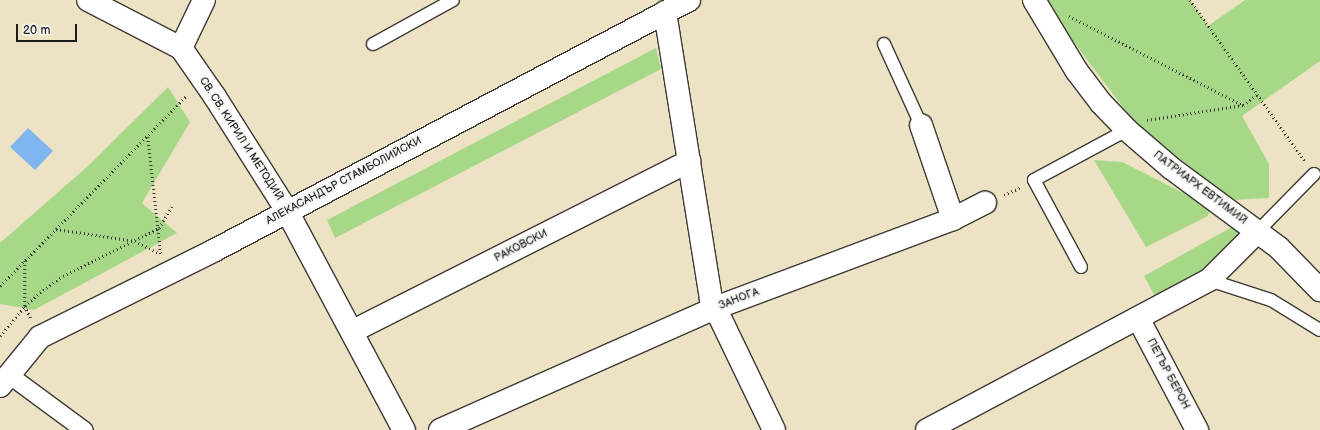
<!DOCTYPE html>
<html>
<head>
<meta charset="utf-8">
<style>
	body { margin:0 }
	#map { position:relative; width:1320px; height:430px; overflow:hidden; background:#eee2c5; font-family:"Balsamiq Sans",sans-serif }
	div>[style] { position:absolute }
	.green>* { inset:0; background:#a6d887 }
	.water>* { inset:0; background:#80b6ef }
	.path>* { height:2.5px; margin-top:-1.25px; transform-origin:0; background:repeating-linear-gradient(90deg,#3c3a35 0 1px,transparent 0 4px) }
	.roads { filter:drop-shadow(1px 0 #3c3a35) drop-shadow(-1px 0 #3c3a35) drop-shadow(0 1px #3c3a35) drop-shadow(0 -1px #3c3a35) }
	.service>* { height:12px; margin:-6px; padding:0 6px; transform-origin:6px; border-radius:6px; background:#fff }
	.pedestrian>* { height:17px; margin:-8.5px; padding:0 8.5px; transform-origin:8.5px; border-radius:8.5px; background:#fff }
	.minor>* { height:22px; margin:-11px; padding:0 11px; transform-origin:11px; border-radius:11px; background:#fff }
	.tertiary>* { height:22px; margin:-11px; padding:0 11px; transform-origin:11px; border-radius:11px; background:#fff }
	.secondary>* { height:22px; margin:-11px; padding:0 11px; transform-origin:11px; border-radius:11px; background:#fff }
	span { translate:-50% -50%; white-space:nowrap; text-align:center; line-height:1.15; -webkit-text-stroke:4px #f6f6f2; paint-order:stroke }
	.street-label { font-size:11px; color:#1c1c1c }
	.scale { position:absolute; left:16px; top:24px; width:61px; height:18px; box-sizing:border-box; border:2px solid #1c1c1c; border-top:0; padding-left:5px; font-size:12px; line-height:14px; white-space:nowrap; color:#1c1c1c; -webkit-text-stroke:3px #f6f6f2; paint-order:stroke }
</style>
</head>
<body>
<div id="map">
	<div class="green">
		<i style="clip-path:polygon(1048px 0,1190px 0,1208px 26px,1245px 0,1320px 0,1320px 61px,1242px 116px,1269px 164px,1269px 198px,1231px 200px,1134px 122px,1061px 25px)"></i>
		<i style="clip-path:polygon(656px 48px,661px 69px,335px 238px,327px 220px)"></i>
		<i style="clip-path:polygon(168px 87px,190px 122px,142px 203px,177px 233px,34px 310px,0 304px,0 243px,88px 166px)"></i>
		<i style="clip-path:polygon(1094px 160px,1122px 162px,1154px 178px,1210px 207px,1208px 216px,1146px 247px)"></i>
		<i style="clip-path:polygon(1232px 227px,1237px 229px,1238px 237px,1219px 265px,1156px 298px,1144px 276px)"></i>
	</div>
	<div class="water">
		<i style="clip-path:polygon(28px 128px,53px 151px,35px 170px,10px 147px)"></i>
	</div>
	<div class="path">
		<i style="left:1190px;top:0;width:198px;rotate:54.5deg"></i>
		<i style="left:1069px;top:16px;width:195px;rotate:27.1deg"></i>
		<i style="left:1147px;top:120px;width:97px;rotate:-8.9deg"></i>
		<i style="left:1243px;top:105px;width:17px;rotate:-36deg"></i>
		<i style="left:148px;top:137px;width:119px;rotate:83.7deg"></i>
		<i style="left:1004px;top:195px;width:19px;rotate:-25deg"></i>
		<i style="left:56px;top:229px;width:187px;rotate:-45.6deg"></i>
		<i style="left:25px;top:261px;width:45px;rotate:90deg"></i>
		<i style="left:25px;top:306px;width:14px;rotate:65deg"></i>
		<i style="left:0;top:286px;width:80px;rotate:-45.5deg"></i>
		<i style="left:56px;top:229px;width:80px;rotate:8.6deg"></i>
		<i style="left:135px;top:241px;width:28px;rotate:27deg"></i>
		<i style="left:0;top:336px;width:39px;rotate:-50deg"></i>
		<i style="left:25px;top:306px;width:24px;rotate:-42deg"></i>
		<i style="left:43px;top:290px;width:24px;rotate:-35deg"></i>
		<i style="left:63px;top:276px;width:107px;rotate:-26.6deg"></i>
		<i style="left:159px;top:228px;width:27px;rotate:-59deg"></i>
	</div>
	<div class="roads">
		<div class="service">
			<i style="left:373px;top:44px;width:91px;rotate:-28.8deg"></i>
			<i style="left:884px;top:44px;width:89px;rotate:65.4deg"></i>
			<i style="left:1258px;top:231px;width:80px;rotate:-45.5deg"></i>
			<i style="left:1081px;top:267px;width:99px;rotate:-118.4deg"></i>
			<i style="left:1034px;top:180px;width:106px;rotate:-28.3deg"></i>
			<i style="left:1209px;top:280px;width:65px;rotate:17.9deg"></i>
			<i style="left:1271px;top:300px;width:57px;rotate:31.5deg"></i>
		</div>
		<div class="pedestrian">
			<i style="left:8px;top:374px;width:94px;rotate:36.4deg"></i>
		</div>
		<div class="minor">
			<i style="left:665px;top:12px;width:291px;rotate:80.9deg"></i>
			<i style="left:711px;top:299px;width:145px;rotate:64.3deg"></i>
			<i style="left:181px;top:48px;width:53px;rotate:-64.4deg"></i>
			<i style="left:953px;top:219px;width:36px;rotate:-27deg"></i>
			<i style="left:1138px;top:318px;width:127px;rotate:62.2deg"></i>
			<i style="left:353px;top:331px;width:377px;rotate:-26.8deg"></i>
			<i style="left:440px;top:430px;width:301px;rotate:-23.9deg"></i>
			<i style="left:715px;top:308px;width:254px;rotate:-20.5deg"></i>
			<i style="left:953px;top:219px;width:99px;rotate:-108.8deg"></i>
			<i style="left:927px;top:430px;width:319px;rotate:-28deg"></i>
			<i style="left:1209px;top:280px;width:69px;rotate:-45deg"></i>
		</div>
		<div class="tertiary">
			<i style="left:88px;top:0;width:105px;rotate:27.3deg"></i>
			<i style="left:181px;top:48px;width:60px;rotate:55.2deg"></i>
			<i style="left:215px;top:97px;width:135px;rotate:57.7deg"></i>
			<i style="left:287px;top:211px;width:248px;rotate:61.9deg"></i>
			<i style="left:1034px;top:0;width:82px;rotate:59deg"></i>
			<i style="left:1076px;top:70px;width:41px;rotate:52.9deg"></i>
			<i style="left:1101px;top:103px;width:37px;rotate:46deg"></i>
			<i style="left:1127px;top:130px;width:58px;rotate:40.8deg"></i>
			<i style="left:1171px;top:168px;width:134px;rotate:36.5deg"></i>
			<i style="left:1279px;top:248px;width:59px;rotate:45.7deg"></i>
		</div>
		<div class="secondary">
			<i style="left:0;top:386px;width:63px;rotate:-50.8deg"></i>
			<i style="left:40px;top:337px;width:195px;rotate:-26.4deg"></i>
			<i style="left:215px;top:250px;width:536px;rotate:-27.81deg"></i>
		</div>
	</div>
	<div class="street-label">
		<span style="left:241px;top:139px;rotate:57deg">СВ. СВ. КИРИЛ И МЕТОДИЙ</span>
		<span style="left:344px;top:181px;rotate:-28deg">АЛЕКАСАНДЪР СТАМБОЛИЙСКИ</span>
		<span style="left:1200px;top:188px;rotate:37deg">ПАТРИАРХ ЕВТИМИЙ</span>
		<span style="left:521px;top:246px;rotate:-27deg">РАКОВСКИ</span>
		<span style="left:739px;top:299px;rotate:-21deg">ЗАНОГА</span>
		<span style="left:1168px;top:374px;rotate:62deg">ПЕТЪР БЕРОН</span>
	</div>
	<div class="scale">20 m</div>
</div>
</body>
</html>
